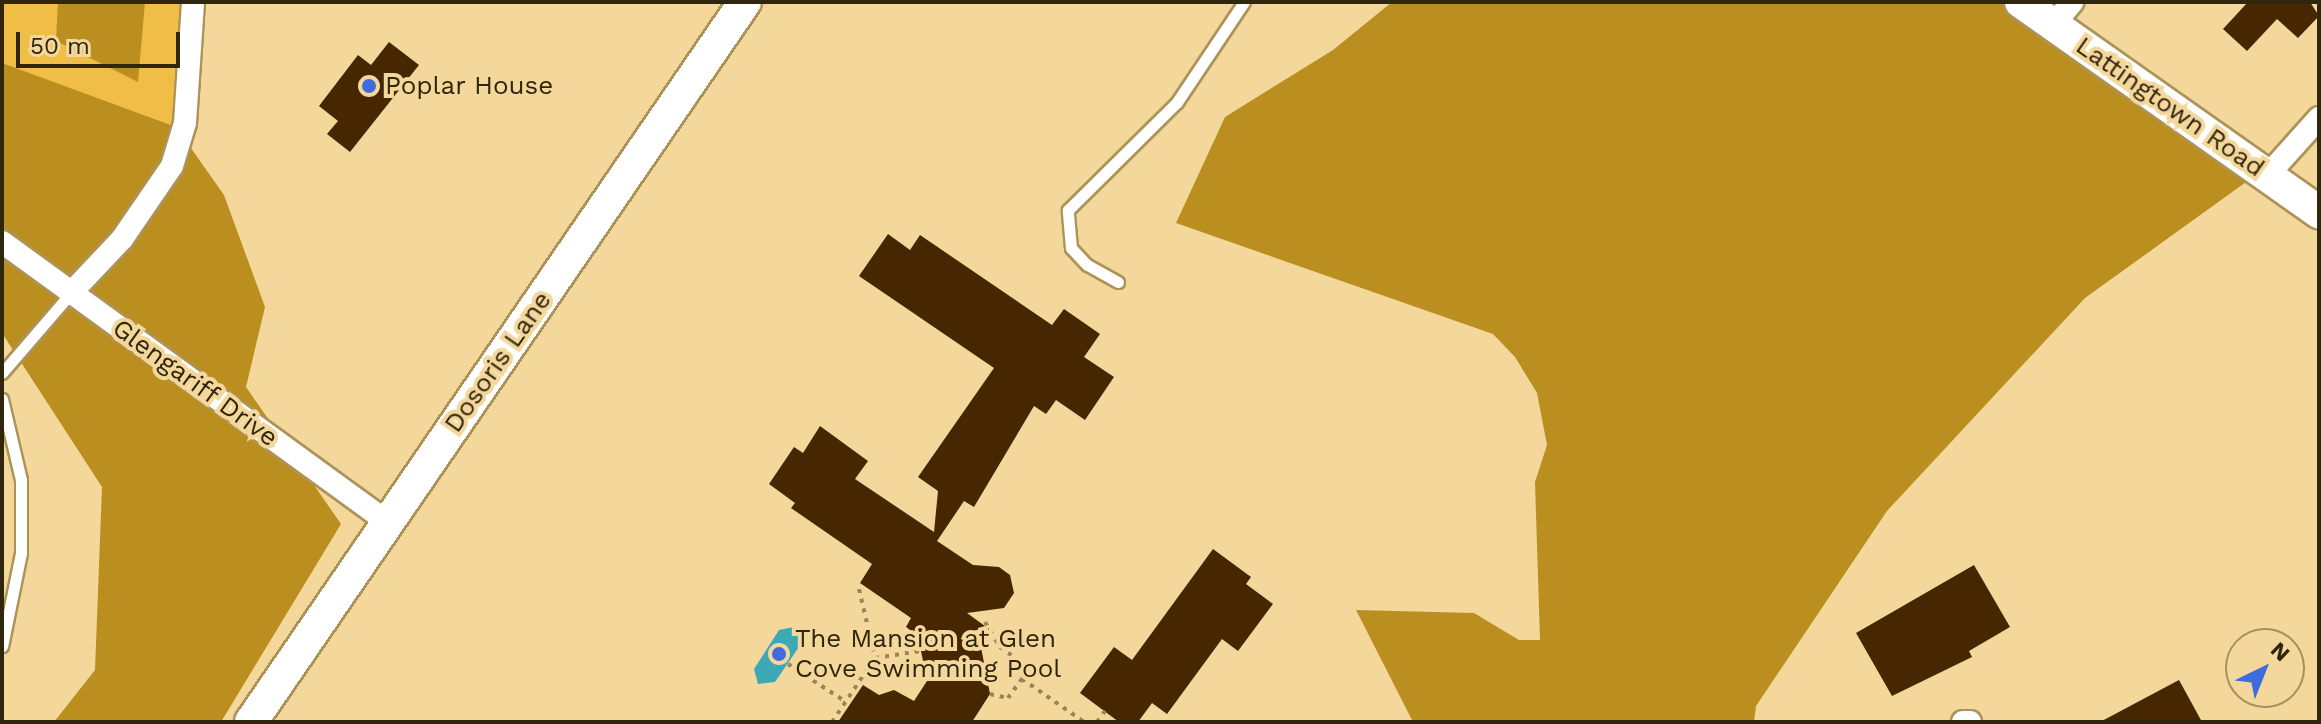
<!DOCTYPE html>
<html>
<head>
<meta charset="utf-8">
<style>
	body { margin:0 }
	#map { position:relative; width:2321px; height:724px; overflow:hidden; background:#f4d79b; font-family:"Work Sans",sans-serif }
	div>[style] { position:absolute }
	.green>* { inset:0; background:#f0bd47 }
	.forest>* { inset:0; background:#bb8f1f }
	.water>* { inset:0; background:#3da9b5 }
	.building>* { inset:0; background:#462702 }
	.path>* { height:4px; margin-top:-2px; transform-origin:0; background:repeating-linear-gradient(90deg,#9a855a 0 4px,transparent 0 10px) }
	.roads { filter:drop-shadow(2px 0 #ae9359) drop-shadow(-2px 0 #ae9359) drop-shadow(0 2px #ae9359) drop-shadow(0 -2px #ae9359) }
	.lane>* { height:11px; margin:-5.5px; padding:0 5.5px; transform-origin:5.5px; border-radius:5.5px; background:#fff }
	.street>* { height:22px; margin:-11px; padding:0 11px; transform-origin:11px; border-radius:11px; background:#fff }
	.secondary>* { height:32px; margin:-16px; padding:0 16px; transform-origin:16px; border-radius:16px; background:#fff }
	.dots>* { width:22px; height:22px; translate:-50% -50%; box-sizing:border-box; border:4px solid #f4d79b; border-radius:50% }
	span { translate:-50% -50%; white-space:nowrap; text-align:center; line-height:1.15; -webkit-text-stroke:8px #f4d79b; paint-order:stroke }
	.poi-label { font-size:26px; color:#30250d }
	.left { translate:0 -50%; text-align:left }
	.street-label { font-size:26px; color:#30250d }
	.frame { position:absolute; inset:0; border:4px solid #30250d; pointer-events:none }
	.north { position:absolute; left:2225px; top:628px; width:80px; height:80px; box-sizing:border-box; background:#f4d79b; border:2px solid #a69062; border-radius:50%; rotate:43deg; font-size:22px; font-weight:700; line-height:32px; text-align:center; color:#30250d }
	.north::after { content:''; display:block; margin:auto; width:28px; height:36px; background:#406bdd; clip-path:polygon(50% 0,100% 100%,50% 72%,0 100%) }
	.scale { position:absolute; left:16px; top:32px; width:164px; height:36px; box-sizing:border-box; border:4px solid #30250d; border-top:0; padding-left:10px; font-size:24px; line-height:28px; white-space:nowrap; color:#30250d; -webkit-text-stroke:6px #f4d79b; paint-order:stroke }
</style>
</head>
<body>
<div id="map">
	<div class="green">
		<i style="clip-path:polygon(2px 2px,181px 2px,176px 127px,2px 224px)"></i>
	</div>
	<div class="forest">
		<i style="clip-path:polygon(58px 2px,145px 2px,138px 82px,56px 41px)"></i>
		<i style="clip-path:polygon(1392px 2px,2012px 2px,2260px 172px,2085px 298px,1887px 511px,1756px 706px,1754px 722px,1413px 722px,1356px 610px,1474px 613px,1519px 640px,1540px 640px,1535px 482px,1547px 445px,1537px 393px,1515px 357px,1493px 334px,1176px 223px,1225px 117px,1333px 50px)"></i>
		<i style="clip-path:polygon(2px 63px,176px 127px,224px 195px,265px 307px,246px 387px,341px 524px,221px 722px,54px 722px,95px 670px,102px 487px,2px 333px)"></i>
	</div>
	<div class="water">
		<i style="clip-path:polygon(794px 627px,801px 644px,775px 682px,758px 684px,754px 669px,779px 630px)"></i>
	</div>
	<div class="building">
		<i style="clip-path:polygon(2248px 2px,2310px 2px,2319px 16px,2298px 38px,2277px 19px,2247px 51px,2223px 29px)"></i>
		<i style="clip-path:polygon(389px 42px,419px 65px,350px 152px,327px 134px,338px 121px,319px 106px,358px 55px,371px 65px)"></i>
		<i style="clip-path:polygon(888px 234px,910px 250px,920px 235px,1052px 325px,1064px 309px,1100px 334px,1084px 357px,1114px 377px,1085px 420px,1056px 400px,1046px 414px,1034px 406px,974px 507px,964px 501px,937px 541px,973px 565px,999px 567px,1010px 575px,1014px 593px,1004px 608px,967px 613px,989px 629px,980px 642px,990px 694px,972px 722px,838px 722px,863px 685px,879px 695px,894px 690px,914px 701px,927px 681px,918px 636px,906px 627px,911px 618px,860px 583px,872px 564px,791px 508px,795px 503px,769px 484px,794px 447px,803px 453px,820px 426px,868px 461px,855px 479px,934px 532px,938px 491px,918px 477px,994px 368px,859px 276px)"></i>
		<i style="clip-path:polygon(1213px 549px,1251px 577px,1246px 584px,1273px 604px,1238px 651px,1222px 639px,1167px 714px,1152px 703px,1138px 722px,1119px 722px,1080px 693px,1114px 647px,1132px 660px)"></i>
		<i style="clip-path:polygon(1974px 565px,2010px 627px,1969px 651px,1972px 657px,1892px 696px,1856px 633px)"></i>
		<i style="clip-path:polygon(2179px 680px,2202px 722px,2100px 722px)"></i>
	</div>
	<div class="path">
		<i style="left:859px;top:589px;width:71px;rotate:76.9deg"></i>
		<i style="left:985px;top:622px;width:29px;rotate:59deg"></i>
		<i style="left:1000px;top:647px;width:36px;rotate:36deg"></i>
		<i style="left:1029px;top:668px;width:13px;rotate:122deg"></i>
		<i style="left:788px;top:664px;width:69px;rotate:33.2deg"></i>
		<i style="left:990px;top:694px;width:18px;rotate:13deg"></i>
		<i style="left:1008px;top:698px;width:24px;rotate:-54deg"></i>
		<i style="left:1022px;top:679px;width:75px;rotate:34.7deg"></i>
		<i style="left:832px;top:722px;width:77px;rotate:-56.1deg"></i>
		<i style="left:875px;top:658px;width:46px;rotate:-8.8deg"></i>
		<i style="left:1097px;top:722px;width:14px;rotate:-54deg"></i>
	</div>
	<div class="roads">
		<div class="lane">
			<i style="left:1118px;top:282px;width:35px;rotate:-151deg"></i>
			<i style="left:1087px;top:265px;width:23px;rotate:-133deg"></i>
			<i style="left:1071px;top:248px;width:38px;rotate:-95deg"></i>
			<i style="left:1068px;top:210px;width:153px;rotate:-44.7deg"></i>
			<i style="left:1177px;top:102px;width:120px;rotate:-56.2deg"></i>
			<i style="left:2px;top:373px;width:104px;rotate:-49.3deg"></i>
			<i style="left:2px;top:399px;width:83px;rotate:76.8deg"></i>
			<i style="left:21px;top:480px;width:73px;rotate:90deg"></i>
			<i style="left:21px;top:553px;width:95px;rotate:101.5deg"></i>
		</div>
		<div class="street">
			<i style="left:2053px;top:25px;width:30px;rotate:-50deg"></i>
			<i style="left:2267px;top:176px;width:78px;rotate:-48.1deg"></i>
			<i style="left:2px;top:242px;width:477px;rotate:36deg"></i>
			<i style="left:70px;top:294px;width:76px;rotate:-46.6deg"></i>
			<i style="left:122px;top:239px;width:88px;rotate:-55.6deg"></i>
			<i style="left:172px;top:166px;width:45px;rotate:-73.2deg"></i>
			<i style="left:185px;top:123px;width:121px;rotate:-86.2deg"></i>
			<i style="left:1963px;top:722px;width:7px"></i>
		</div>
		<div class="secondary">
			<i style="left:2021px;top:2px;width:365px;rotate:35.2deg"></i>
			<i style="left:251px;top:722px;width:873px;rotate:-55.55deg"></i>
		</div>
	</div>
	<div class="dots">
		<i style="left:369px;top:86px;background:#406bdd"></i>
		<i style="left:779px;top:654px;background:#406bdd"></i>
	</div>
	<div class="poi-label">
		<span class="left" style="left:385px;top:86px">Poplar House</span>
		<span class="left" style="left:795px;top:654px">The Mansion at Glen<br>Cove Swimming Pool</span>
	</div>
	<div class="street-label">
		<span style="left:2170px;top:107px;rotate:35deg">Lattingtown Road</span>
		<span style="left:498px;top:362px;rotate:-55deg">Dosoris Lane</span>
		<span style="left:195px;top:383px;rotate:36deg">Glengariff Drive</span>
	</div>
	<div class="frame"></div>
	<div class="north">N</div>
	<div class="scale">50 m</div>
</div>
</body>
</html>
